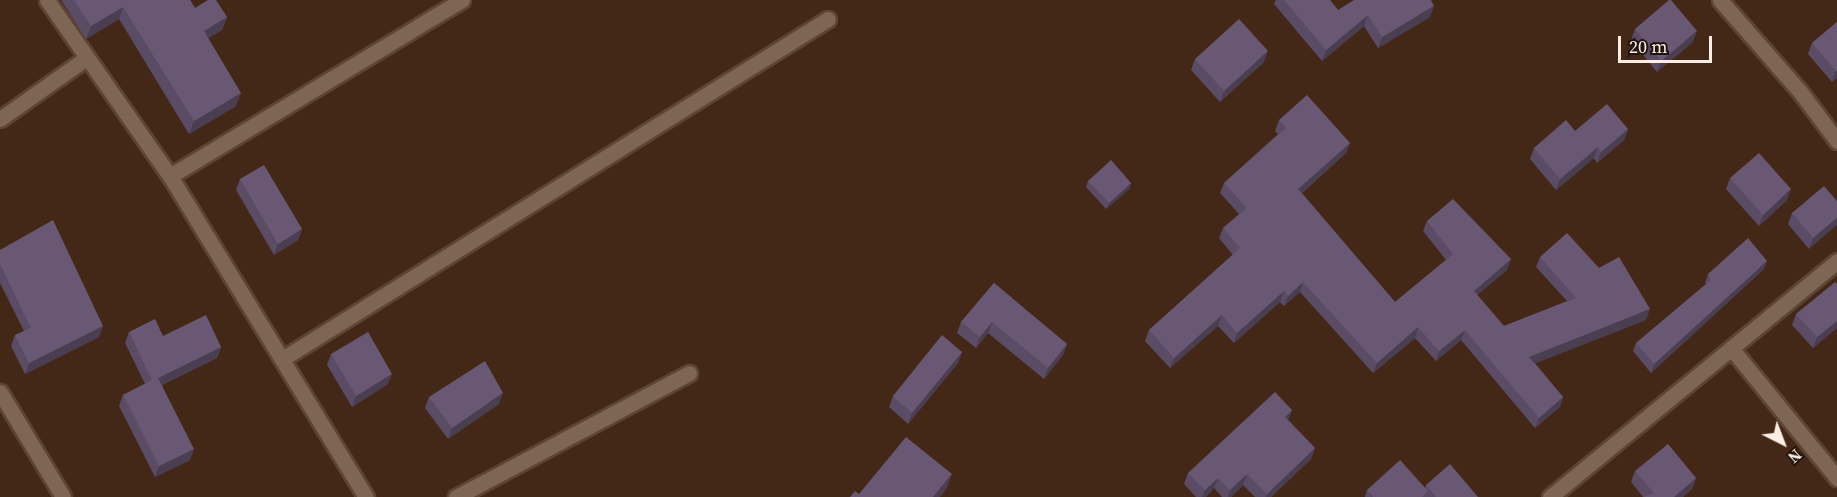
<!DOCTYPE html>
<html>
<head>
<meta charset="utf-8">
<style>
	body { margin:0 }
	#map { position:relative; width:1837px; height:497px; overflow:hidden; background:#432817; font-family:"Source Serif 4",serif }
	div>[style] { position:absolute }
	.roads { filter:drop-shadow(2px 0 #5d4434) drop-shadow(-2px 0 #5d4434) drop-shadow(0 2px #5d4434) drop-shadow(0 -2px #5d4434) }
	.minor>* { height:15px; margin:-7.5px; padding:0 7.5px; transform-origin:7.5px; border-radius:7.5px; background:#7d6653 }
	.wall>* { inset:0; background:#5a4c64 }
	.shaded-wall>* { inset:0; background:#4a3e51 }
	.building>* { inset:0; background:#695874 }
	span { translate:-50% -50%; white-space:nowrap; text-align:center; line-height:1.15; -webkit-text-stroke:4.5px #20140d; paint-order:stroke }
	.north { position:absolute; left:1753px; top:413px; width:60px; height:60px; -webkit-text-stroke:4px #20140d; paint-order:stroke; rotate:138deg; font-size:16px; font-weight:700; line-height:24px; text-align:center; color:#fcede5 }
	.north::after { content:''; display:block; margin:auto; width:21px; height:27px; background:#fcede5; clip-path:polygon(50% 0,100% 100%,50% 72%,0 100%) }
	.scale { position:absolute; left:1618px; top:36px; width:94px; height:27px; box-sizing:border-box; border:3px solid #fcede5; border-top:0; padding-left:8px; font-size:18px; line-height:21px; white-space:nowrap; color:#fcede5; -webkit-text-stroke:4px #20140d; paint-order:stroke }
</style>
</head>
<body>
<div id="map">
	<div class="roads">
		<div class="minor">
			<i style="left:47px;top:0;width:215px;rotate:55.1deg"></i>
			<i style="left:170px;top:176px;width:376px;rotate:58.6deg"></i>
			<i style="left:1720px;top:0;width:123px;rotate:48.9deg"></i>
			<i style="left:1801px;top:93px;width:60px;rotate:53.1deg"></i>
			<i style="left:0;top:119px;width:105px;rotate:-35.3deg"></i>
			<i style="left:170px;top:176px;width:341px;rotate:-31.1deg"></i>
			<i style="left:1731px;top:348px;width:168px;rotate:50.8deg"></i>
			<i style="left:282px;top:359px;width:643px;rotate:-31.91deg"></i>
			<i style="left:0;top:392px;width:122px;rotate:59deg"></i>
			<i style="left:456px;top:497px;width:264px;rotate:-28deg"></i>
			<i style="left:1550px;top:497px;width:372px;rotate:-39.4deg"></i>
		</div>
	</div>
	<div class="wall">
		<i style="clip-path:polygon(61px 0,190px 0,195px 8px,227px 17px,222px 30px,208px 38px,236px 106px,189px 134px,119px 19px,86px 39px)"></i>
		<i style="clip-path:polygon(1276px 0,1330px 0,1338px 10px,1430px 17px,1378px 48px,1364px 26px,1322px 61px,1274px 4px)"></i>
		<i style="clip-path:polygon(1837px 22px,1837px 78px,1832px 82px,1808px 54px,1812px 43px)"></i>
		<i style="clip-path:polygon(1635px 29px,1693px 42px,1657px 72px,1631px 40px)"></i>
		<i style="clip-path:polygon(1195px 59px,1264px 62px,1220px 102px,1191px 70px)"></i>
		<i style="clip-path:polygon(1279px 120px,1350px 143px,1346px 153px,1302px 193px,1395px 302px,1446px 260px,1423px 231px,1427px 221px,1511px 259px,1507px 270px,1477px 295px,1504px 326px,1567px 301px,1536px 267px,1540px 257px,1646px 320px,1535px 363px,1563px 397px,1560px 407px,1535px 428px,1461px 340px,1436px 361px,1415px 338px,1373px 373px,1300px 292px,1284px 306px,1280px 302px,1234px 343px,1218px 326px,1170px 368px,1145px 341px,1149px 330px,1233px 255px,1219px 238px,1223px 228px,1239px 214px,1220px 193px,1224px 183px,1278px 134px,1275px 131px)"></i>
		<i style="clip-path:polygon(1628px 129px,1624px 140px,1597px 163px,1594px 158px,1556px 190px,1530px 159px,1534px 148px,1575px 131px)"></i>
		<i style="clip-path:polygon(1730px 178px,1787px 200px,1759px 226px,1726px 189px)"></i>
		<i style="clip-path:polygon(240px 179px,302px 229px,298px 240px,274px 255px,236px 190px)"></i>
		<i style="clip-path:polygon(1088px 181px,1131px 183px,1129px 189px,1106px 209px,1086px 187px)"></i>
		<i style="clip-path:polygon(1837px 201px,1809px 249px,1788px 224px,1792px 213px)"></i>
		<i style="clip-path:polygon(0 250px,99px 337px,25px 374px,11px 346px,15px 335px,24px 331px,0 283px)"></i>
		<i style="clip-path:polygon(1764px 269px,1651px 373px,1633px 351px,1636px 343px,1706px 284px,1705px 283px,1708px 274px)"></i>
		<i style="clip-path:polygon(994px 283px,1067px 344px,1063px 355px,1044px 379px,988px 333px,976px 348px,957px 333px,961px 322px)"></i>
		<i style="clip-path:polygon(1837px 284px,1837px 328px,1813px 348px,1792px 325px,1796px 314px)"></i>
		<i style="clip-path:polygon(129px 332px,163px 336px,221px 347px,217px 358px,162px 385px,190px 460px,155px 477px,119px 406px,123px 395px,145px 384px,125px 343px)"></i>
		<i style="clip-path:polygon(962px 352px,958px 363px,908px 424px,889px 407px,893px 396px)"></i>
		<i style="clip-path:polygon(331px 354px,388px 384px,352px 407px,327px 365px)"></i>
		<i style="clip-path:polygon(429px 397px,499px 404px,448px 439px,425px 408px)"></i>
		<i style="clip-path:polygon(1292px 410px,1288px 420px,1315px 448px,1311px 459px,1271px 497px,1255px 497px,1243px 485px,1231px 497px,1222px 497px,1214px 488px,1206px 497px,1196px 497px,1184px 484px,1188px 473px)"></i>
		<i style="clip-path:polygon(1635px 471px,1696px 478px,1692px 489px,1683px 497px,1643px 497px,1631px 482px)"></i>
		<i style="clip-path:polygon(1426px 485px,1478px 497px,1365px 497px,1367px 490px,1425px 488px)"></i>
	</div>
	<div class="shaded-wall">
		<i style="clip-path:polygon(1434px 6px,1430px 17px,1378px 48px,1382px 37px)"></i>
		<i style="clip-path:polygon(123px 7px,119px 19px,86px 39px,91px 26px)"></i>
		<i style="clip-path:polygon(1368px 15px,1364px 26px,1322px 61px,1326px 50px)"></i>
		<i style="clip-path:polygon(227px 17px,222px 30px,199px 44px,204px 31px)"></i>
		<i style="clip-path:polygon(1697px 31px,1693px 42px,1657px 72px,1661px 61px)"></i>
		<i style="clip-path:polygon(1268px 51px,1264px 62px,1220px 102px,1224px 91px)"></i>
		<i style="clip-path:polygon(1836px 71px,1837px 71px,1837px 78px,1832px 82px)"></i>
		<i style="clip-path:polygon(241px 93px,236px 106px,189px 134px,194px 121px)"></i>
		<i style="clip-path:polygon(1628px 129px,1624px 140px,1597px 163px,1601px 152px)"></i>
		<i style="clip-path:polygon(1350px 143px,1346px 153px,1294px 199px,1298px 189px)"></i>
		<i style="clip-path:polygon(1598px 147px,1594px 158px,1556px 190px,1560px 179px)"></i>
		<i style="clip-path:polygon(1131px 183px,1129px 189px,1106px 209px,1109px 203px)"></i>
		<i style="clip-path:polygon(1791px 189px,1787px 200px,1759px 226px,1763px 215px)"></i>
		<i style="clip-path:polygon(1837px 218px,1837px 225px,1809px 249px,1813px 238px)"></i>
		<i style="clip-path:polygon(302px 229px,298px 240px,274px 255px,278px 244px)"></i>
		<i style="clip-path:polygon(1511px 259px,1507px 270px,1470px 301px,1474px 291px)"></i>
		<i style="clip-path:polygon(1767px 261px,1764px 269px,1651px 373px,1654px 364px)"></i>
		<i style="clip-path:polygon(1303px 282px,1300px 292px,1284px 306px,1288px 296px)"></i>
		<i style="clip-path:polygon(1284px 291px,1280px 302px,1234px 343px,1237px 333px)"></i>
		<i style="clip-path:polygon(1650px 309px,1646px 320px,1526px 367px,1529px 357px)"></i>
		<i style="clip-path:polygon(1222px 315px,1218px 326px,1170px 368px,1174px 358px)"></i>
		<i style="clip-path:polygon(1837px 321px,1837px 328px,1813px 348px,1817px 337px)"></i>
		<i style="clip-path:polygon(992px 322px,988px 333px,976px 348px,980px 337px)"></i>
		<i style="clip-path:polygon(103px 326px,99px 337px,25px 374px,29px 363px)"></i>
		<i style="clip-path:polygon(1418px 327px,1415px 338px,1373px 373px,1377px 363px)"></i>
		<i style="clip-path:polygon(1465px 330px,1461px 340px,1436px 361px,1439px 351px)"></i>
		<i style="clip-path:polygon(1067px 344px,1063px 355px,1044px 379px,1048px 368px)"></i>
		<i style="clip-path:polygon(221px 347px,217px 358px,154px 389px,158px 378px)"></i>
		<i style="clip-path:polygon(962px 352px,958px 363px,908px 424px,912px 413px)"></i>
		<i style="clip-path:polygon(392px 374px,388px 384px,352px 407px,356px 396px)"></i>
		<i style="clip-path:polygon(503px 393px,499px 404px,448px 439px,452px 428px)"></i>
		<i style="clip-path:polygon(1563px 397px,1560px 407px,1535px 428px,1539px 418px)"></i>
		<i style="clip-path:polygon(1292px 410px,1288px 421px,1285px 417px)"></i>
		<i style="clip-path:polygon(1315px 448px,1311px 459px,1271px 497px,1266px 497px,1267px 494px)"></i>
		<i style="clip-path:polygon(194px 449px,190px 460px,155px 477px,159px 466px)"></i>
		<i style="clip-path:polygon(952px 474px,947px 488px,940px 497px,933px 497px)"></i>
		<i style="clip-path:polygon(1247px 474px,1243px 485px,1231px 497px,1228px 497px,1230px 490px)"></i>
		<i style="clip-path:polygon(1218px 478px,1214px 488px,1206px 497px,1202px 497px,1205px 490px)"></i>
		<i style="clip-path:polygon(1696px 478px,1692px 489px,1683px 497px,1674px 497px)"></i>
	</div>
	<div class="building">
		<i style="clip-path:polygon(74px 0,190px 0,195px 8px,208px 0,216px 0,227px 17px,204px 31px,241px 93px,194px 121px,123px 7px,91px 26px)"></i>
		<i style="clip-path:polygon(1284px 0,1330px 0,1338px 10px,1354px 0,1431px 0,1434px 6px,1382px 37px,1368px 15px,1326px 50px)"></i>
		<i style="clip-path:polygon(1669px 0,1671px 0,1697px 31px,1661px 61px,1635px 29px)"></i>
		<i style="clip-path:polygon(1239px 19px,1268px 51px,1224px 91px,1195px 59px)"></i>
		<i style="clip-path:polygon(1837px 22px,1837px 71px,1836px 71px,1812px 43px)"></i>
		<i style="clip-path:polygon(1307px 95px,1350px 143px,1298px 189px,1395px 302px,1453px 254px,1427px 221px,1453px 199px,1511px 259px,1474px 291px,1504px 326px,1576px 298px,1540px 257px,1567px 233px,1599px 268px,1619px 257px,1650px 309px,1529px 357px,1563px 397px,1539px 418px,1465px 330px,1439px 351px,1418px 327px,1377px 363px,1303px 282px,1288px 296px,1284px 291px,1237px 333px,1222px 315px,1174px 358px,1149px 330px,1240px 248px,1223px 228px,1247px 208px,1224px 183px,1286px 128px,1279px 120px)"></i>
		<i style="clip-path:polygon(1607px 104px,1628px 129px,1601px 152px,1598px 147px,1560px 179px,1534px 148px,1566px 120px,1575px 131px)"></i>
		<i style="clip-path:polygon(1759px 153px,1791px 189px,1763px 215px,1730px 178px)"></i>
		<i style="clip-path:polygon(1111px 160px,1131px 183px,1109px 203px,1088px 181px)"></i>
		<i style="clip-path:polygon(264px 165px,302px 229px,278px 244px,240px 179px)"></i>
		<i style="clip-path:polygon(1824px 186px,1837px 201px,1837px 218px,1813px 238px,1792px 213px)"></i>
		<i style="clip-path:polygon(53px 220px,103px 326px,29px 363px,15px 335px,31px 328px,0 264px,0 250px)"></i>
		<i style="clip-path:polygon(1748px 238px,1767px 261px,1654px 364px,1636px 343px,1711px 280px,1708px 274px)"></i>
		<i style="clip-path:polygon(1835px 282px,1837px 284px,1837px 321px,1817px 337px,1796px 314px)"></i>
		<i style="clip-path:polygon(994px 283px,1067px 344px,1048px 368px,992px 322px,980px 337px,961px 322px)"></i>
		<i style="clip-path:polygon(206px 315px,221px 347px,158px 378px,194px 449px,159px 466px,123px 395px,152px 380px,129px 332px,155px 319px,163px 336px)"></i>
		<i style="clip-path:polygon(368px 332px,392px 374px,356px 396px,331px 354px)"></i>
		<i style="clip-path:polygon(942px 335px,962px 352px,912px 413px,893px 396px)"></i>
		<i style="clip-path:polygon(485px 361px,503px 393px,452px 428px,429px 397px)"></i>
		<i style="clip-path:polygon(1275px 392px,1292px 410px,1285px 417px,1315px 448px,1267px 494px,1247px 474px,1230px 490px,1218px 478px,1205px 490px,1188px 473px)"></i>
		<i style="clip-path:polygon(906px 437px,952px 474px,933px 497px,850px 497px,855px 491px,859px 494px)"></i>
		<i style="clip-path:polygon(1668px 444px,1696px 478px,1674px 497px,1644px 497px,1654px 493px,1635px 471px)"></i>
		<i style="clip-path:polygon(1400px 460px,1428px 491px,1422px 497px,1373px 497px,1373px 496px,1367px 490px)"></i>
		<i style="clip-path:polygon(1450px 464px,1478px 497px,1436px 497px,1426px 485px)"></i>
	</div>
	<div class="north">N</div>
	<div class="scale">20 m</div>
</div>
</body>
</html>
